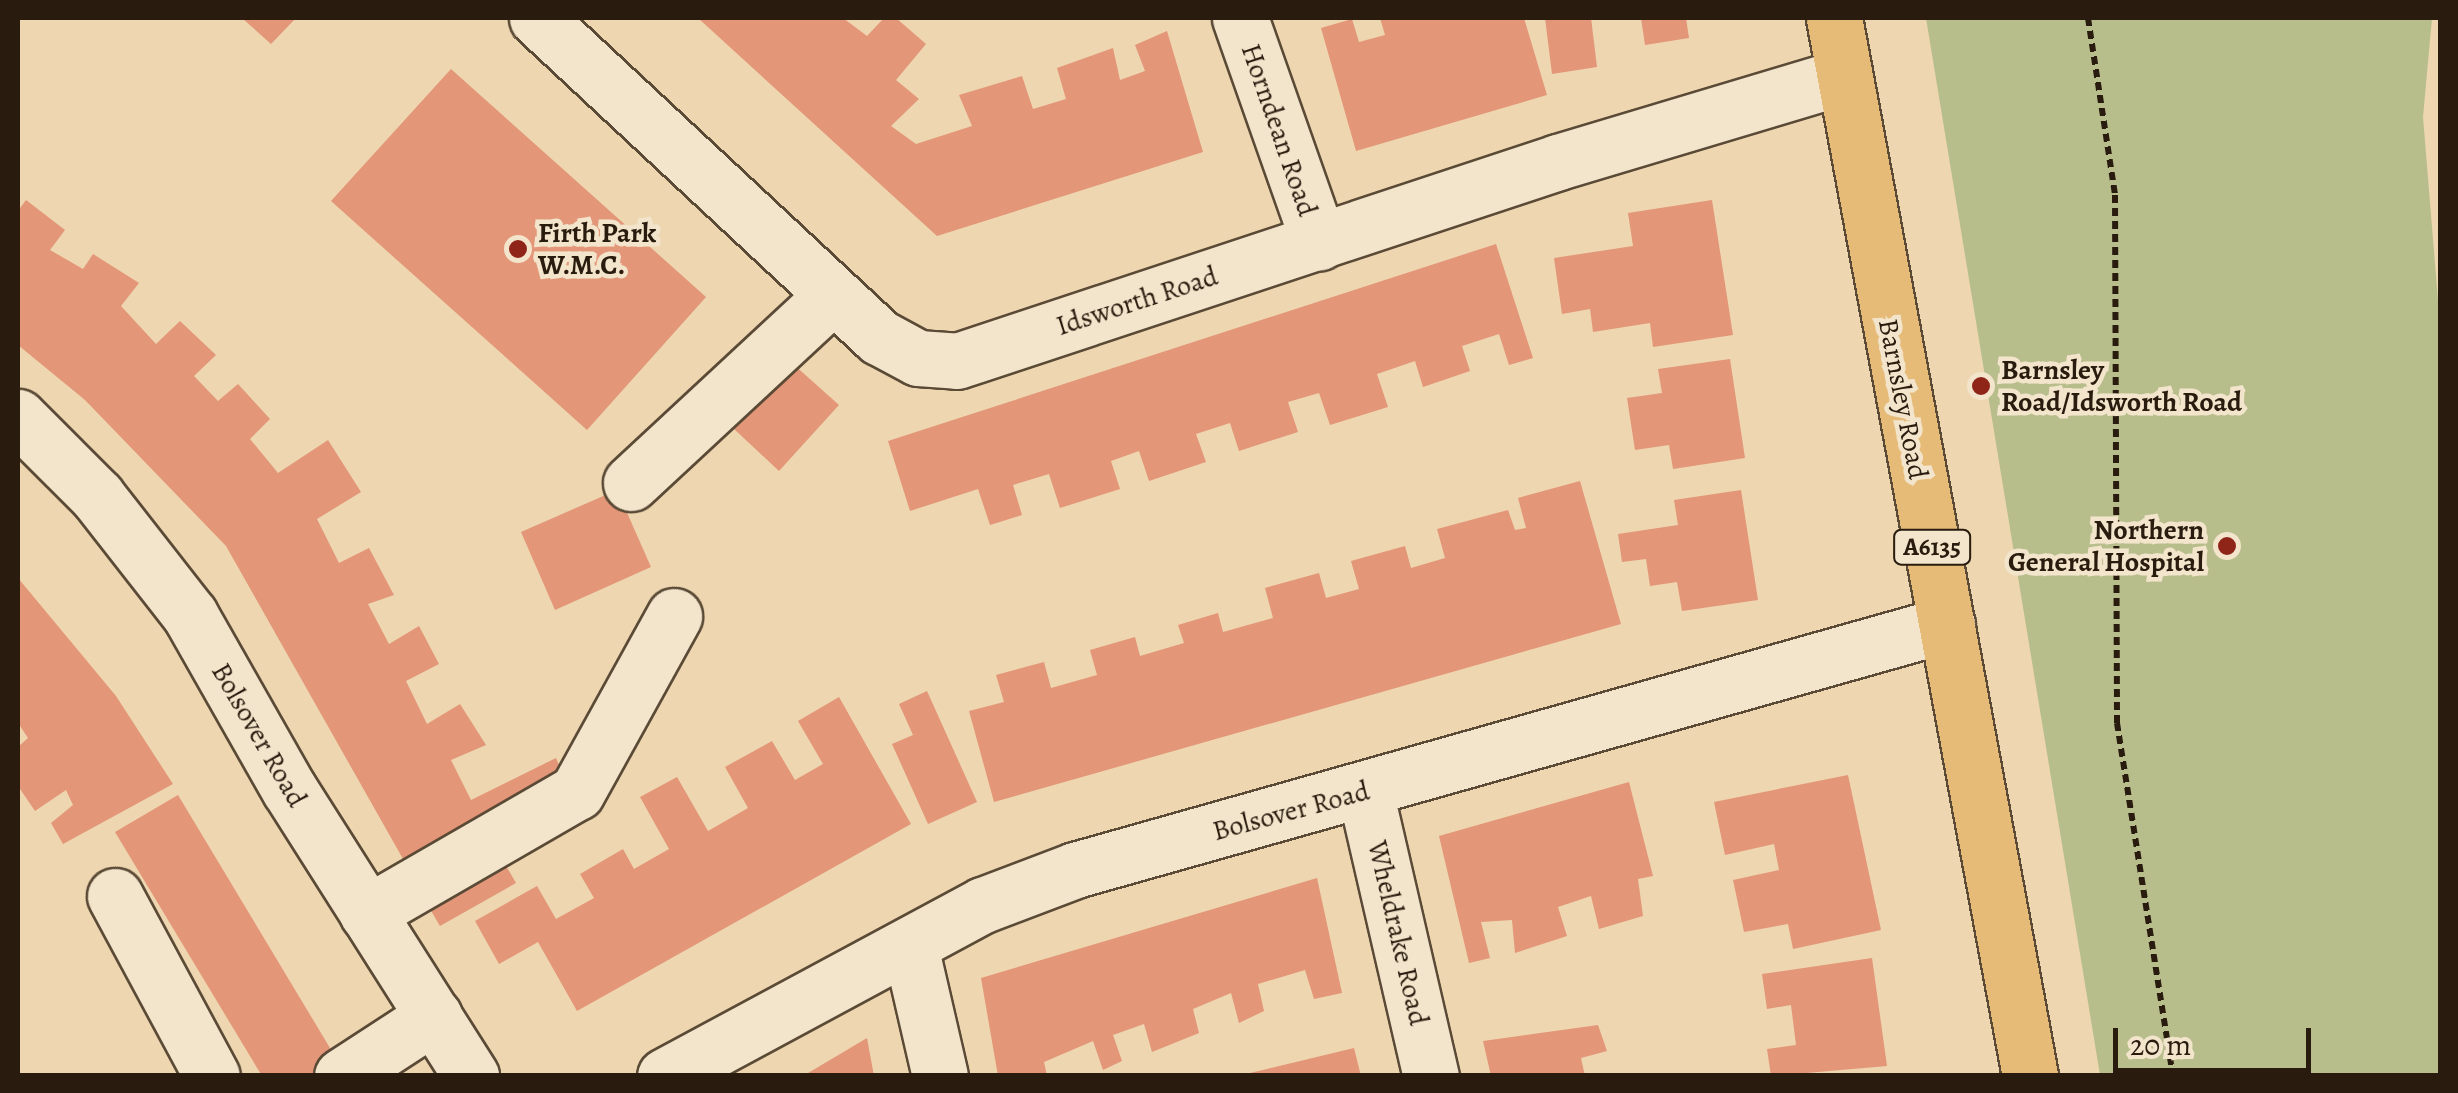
<!DOCTYPE html>
<html>
<head>
<meta charset="utf-8">
<style>
	body { margin:0 }
	#map { position:relative; width:2458px; height:1093px; overflow:hidden; background:#edd6b0; font-family:Alegreya,serif }
	div>[style] { position:absolute }
	.green>* { inset:0; background:#b7be8c }
	.building>* { inset:0; background:#e39678 }
	.path>* { height:6px; margin-top:-3px; transform-origin:0; background:repeating-linear-gradient(90deg,#291c0e 0 8px,transparent 0 13px) }
	.roads { filter:drop-shadow(2px 0 #5a4a36) drop-shadow(-2px 0 #5a4a36) drop-shadow(0 2px #5a4a36) drop-shadow(0 -2px #5a4a36) }
	.minor>* { height:55px; margin:-27.5px; padding:0 27.5px; transform-origin:27.5px; border-radius:27.5px; background:#f3e4cc }
	.major>* { height:55px; margin:-27.5px; padding:0 27.5px; transform-origin:27.5px; border-radius:27.5px; background:#e6bb78 }
	.dots>* { width:28px; height:28px; translate:-50% -50%; box-sizing:border-box; border:5px solid #f3e4cc; border-radius:50% }
	span { translate:-50% -50%; white-space:nowrap; text-align:center; line-height:1.15; -webkit-text-stroke:9px #f3e4cc; paint-order:stroke }
	.shield-label span { padding:2px 8px; background:#f3e4cc; border:2px solid; border-radius:8px; -webkit-text-stroke-width:0 }
	.shield-label { font-size:25px; color:#291c0e; font-weight:700 }
	.street-label { font-size:28px; color:#291c0e }
	.poi-label { font-size:28px; color:#291c0e; font-weight:700 }
	.left { translate:0 -50%; text-align:left }
	.right { translate:-100% -50%; text-align:right }
	.frame { position:absolute; inset:0; border:20px solid #291c0e; pointer-events:none }
	.scale { position:absolute; left:2113px; top:1028px; width:198px; height:45px; box-sizing:border-box; border:5px solid #291c0e; border-top:0; padding-left:12px; font-size:30px; line-height:35px; white-space:nowrap; color:#291c0e; -webkit-text-stroke:8px #f3e4cc; paint-order:stroke }
</style>
</head>
<body>
<div id="map">
	<div class="green">
		<i style="clip-path:polygon(1926px 18px,2432px 18px,2423px 117px,2440px 325px,2440px 1075px,2100px 1075px)"></i>
	</div>
	<div class="building">
		<i style="clip-path:polygon(242px 18px,296px 18px,271px 44px)"></i>
		<i style="clip-path:polygon(698px 18px,843px 18px,867px 36px,884px 18px,896px 18px,926px 44px,896px 80px,919px 99px,891px 126px,916px 144px,972px 126px,959px 95px,1022px 76px,1033px 109px,1066px 99px,1057px 68px,1113px 48px,1120px 80px,1145px 71px,1135px 45px,1167px 31px,1203px 152px,937px 236px)"></i>
		<i style="clip-path:polygon(1380px 18px,1524px 18px,1547px 95px,1356px 151px,1321px 28px,1352px 19px,1359px 42px,1385px 35px)"></i>
		<i style="clip-path:polygon(1545px 18px,1591px 18px,1597px 67px,1552px 74px)"></i>
		<i style="clip-path:polygon(1641px 18px,1686px 18px,1689px 38px,1645px 45px)"></i>
		<i style="clip-path:polygon(451px 69px,706px 297px,587px 430px,331px 201px)"></i>
		<i style="clip-path:polygon(26px 200px,65px 230px,50px 250px,83px 269px,93px 254px,139px 283px,121px 306px,156px 344px,180px 321px,216px 355px,194px 376px,218px 401px,238px 384px,270px 419px,250px 439px,278px 473px,328px 440px,361px 492px,317px 519px,339px 563px,369px 548px,394px 595px,368px 604px,389px 644px,419px 626px,439px 664px,406px 681px,427px 724px,460px 704px,486px 745px,451px 760px,471px 800px,556px 758px,565px 779px,407px 866px,226px 546px,85px 400px,18px 345px,18px 211px)"></i>
		<i style="clip-path:polygon(1712px 200px,1733px 335px,1653px 347px,1650px 323px,1593px 332px,1590px 309px,1562px 314px,1554px 258px,1633px 246px,1628px 213px)"></i>
		<i style="clip-path:polygon(1496px 244px,1533px 358px,1509px 365px,1499px 334px,1462px 346px,1470px 371px,1423px 387px,1415px 361px,1377px 374px,1388px 407px,1330px 425px,1319px 393px,1288px 402px,1298px 432px,1239px 451px,1230px 423px,1196px 434px,1206px 462px,1149px 481px,1139px 451px,1111px 461px,1120px 489px,1060px 508px,1049px 474px,1013px 485px,1022px 515px,990px 525px,978px 489px,910px 511px,888px 441px)"></i>
		<i style="clip-path:polygon(1730px 359px,1745px 458px,1673px 469px,1669px 445px,1635px 450px,1627px 398px,1662px 393px,1658px 369px)"></i>
		<i style="clip-path:polygon(792px 363px,839px 405px,779px 471px,733px 428px)"></i>
		<i style="clip-path:polygon(1580px 481px,1621px 624px,994px 802px,969px 711px,1004px 702px,996px 675px,1044px 662px,1051px 688px,1097px 675px,1090px 650px,1135px 637px,1140px 656px,1184px 643px,1178px 625px,1218px 613px,1223px 632px,1273px 618px,1265px 588px,1319px 573px,1326px 598px,1359px 589px,1351px 561px,1405px 546px,1411px 568px,1445px 558px,1437px 529px,1508px 510px,1515px 530px,1526px 528px,1518px 498px)"></i>
		<i style="clip-path:polygon(617px 490px,651px 567px,555px 610px,521px 532px)"></i>
		<i style="clip-path:polygon(1741px 490px,1758px 600px,1682px 611px,1677px 582px,1650px 586px,1646px 559px,1622px 562px,1618px 534px,1678px 525px,1674px 500px)"></i>
		<i style="clip-path:polygon(18px 578px,116px 696px,173px 784px,63px 844px,51px 823px,73px 805px,66px 790px,35px 811px,18px 786px,18px 747px,28px 738px,18px 723px)"></i>
		<i style="clip-path:polygon(927px 691px,977px 802px,928px 824px,892px 744px,913px 735px,899px 704px)"></i>
		<i style="clip-path:polygon(839px 697px,911px 824px,577px 1011px,538px 942px,499px 964px,475px 921px,537px 886px,556px 919px,594px 898px,580px 874px,623px 849px,634px 869px,669px 849px,640px 797px,677px 777px,708px 831px,748px 808px,725px 767px,772px 741px,795px 780px,823px 764px,798px 721px)"></i>
		<i style="clip-path:polygon(1848px 775px,1881px 930px,1793px 949px,1788px 924px,1744px 932px,1733px 880px,1779px 870px,1774px 844px,1725px 855px,1714px 802px)"></i>
		<i style="clip-path:polygon(1629px 782px,1653px 876px,1638px 879px,1643px 916px,1599px 929px,1591px 896px,1558px 907px,1567px 936px,1515px 953px,1512px 920px,1481px 922px,1490px 958px,1469px 963px,1439px 836px)"></i>
		<i style="clip-path:polygon(178px 795px,339px 1063px,318px 1076px,262px 1076px,115px 832px)"></i>
		<i style="clip-path:polygon(499px 854px,516px 883px,440px 926px,423px 897px)"></i>
		<i style="clip-path:polygon(1317px 878px,1342px 993px,1314px 999px,1305px 970px,1258px 984px,1264px 1011px,1239px 1023px,1231px 993px,1193px 1009px,1199px 1033px,1152px 1052px,1144px 1024px,1113px 1035px,1122px 1061px,1103px 1070px,1093px 1041px,1044px 1062px,1047px 1076px,998px 1076px,981px 978px)"></i>
		<i style="clip-path:polygon(1872px 958px,1887px 1066px,1771px 1076px,1767px 1049px,1796px 1045px,1791px 1005px,1767px 1009px,1762px 974px)"></i>
		<i style="clip-path:polygon(1598px 1025px,1607px 1051px,1581px 1058px,1585px 1076px,1491px 1076px,1483px 1041px)"></i>
		<i style="clip-path:polygon(867px 1038px,874px 1076px,803px 1076px)"></i>
		<i style="clip-path:polygon(1354px 1048px,1361px 1076px,1246px 1076px,1246px 1074px)"></i>
	</div>
	<div class="path">
		<i style="left:2088px;top:18px;width:179px;rotate:81.3deg"></i>
		<i style="left:2115px;top:195px;width:528px;rotate:89.78deg"></i>
		<i style="left:2117px;top:723px;width:357px;rotate:81deg"></i>
	</div>
	<div class="roads">
		<div class="minor">
			<i style="left:537px;top:18px;width:468px;rotate:43deg"></i>
			<i style="left:879px;top:337px;width:44px;rotate:28.3deg"></i>
			<i style="left:918px;top:358px;width:39px;rotate:4deg"></i>
			<i style="left:957px;top:361px;width:633px;rotate:-18.32deg"></i>
			<i style="left:1558px;top:162px;width:296px;rotate:-16.7deg"></i>
			<i style="left:1240px;top:18px;width:238px;rotate:70.6deg"></i>
			<i style="left:18px;top:417px;width:112px;rotate:45deg"></i>
			<i style="left:97px;top:496px;width:151px;rotate:52deg"></i>
			<i style="left:190px;top:615px;width:200px;rotate:60.4deg"></i>
			<i style="left:289px;top:789px;width:340px;rotate:57.6deg"></i>
			<i style="left:631px;top:483px;width:276px;rotate:-42.9deg"></i>
			<i style="left:1365px;top:791px;width:293px;rotate:77deg"></i>
			<i style="left:115px;top:896px;width:204px;rotate:61.7deg"></i>
			<i style="left:367px;top:913px;width:242px;rotate:-30deg"></i>
			<i style="left:577px;top:792px;width:201px;rotate:-61.1deg"></i>
			<i style="left:910px;top:946px;width:133px;rotate:77deg"></i>
			<i style="left:342px;top:1076px;width:110px;rotate:-33.1deg"></i>
			<i style="left:665px;top:1076px;width:361px;rotate:-28.3deg"></i>
			<i style="left:983px;top:905px;width:98px;rotate:-20.8deg"></i>
			<i style="left:1075px;top:870px;width:906px;rotate:-15.75deg"></i>
		</div>
		<div class="major">
			<i style="left:1834px;top:18px;width:1076px;rotate:79.5deg"></i>
		</div>
	</div>
	<div class="dots">
		<i style="left:518px;top:249px;background:#8f2418"></i>
		<i style="left:1981px;top:386px;background:#8f2418"></i>
		<i style="left:2227px;top:546px;background:#8f2418"></i>
	</div>
	<div class="shield-label">
		<span style="left:1932px;top:547px">A6135</span>
	</div>
	<div class="street-label">
		<span style="left:1279px;top:130px;rotate:71deg">Horndean Road</span>
		<span style="left:1137px;top:301px;rotate:-18deg">Idsworth Road</span>
		<span style="left:1903px;top:399px;rotate:79deg">Barnsley Road</span>
		<span style="left:259px;top:735px;rotate:60deg">Bolsover Road</span>
		<span style="left:1291px;top:811px;rotate:-15deg">Bolsover Road</span>
		<span style="left:1398px;top:933px;rotate:77deg">Wheldrake Road</span>
	</div>
	<div class="poi-label">
		<span class="left" style="left:538px;top:249px">Firth Park<br>W.M.C.</span>
		<span class="left" style="left:2001px;top:386px">Barnsley<br>Road/Idsworth Road</span>
		<span class="right" style="left:2204px;top:546px">Northern<br>General Hospital</span>
	</div>
	<div class="frame"></div>
	<div class="scale">20 m</div>
</div>
</body>
</html>
